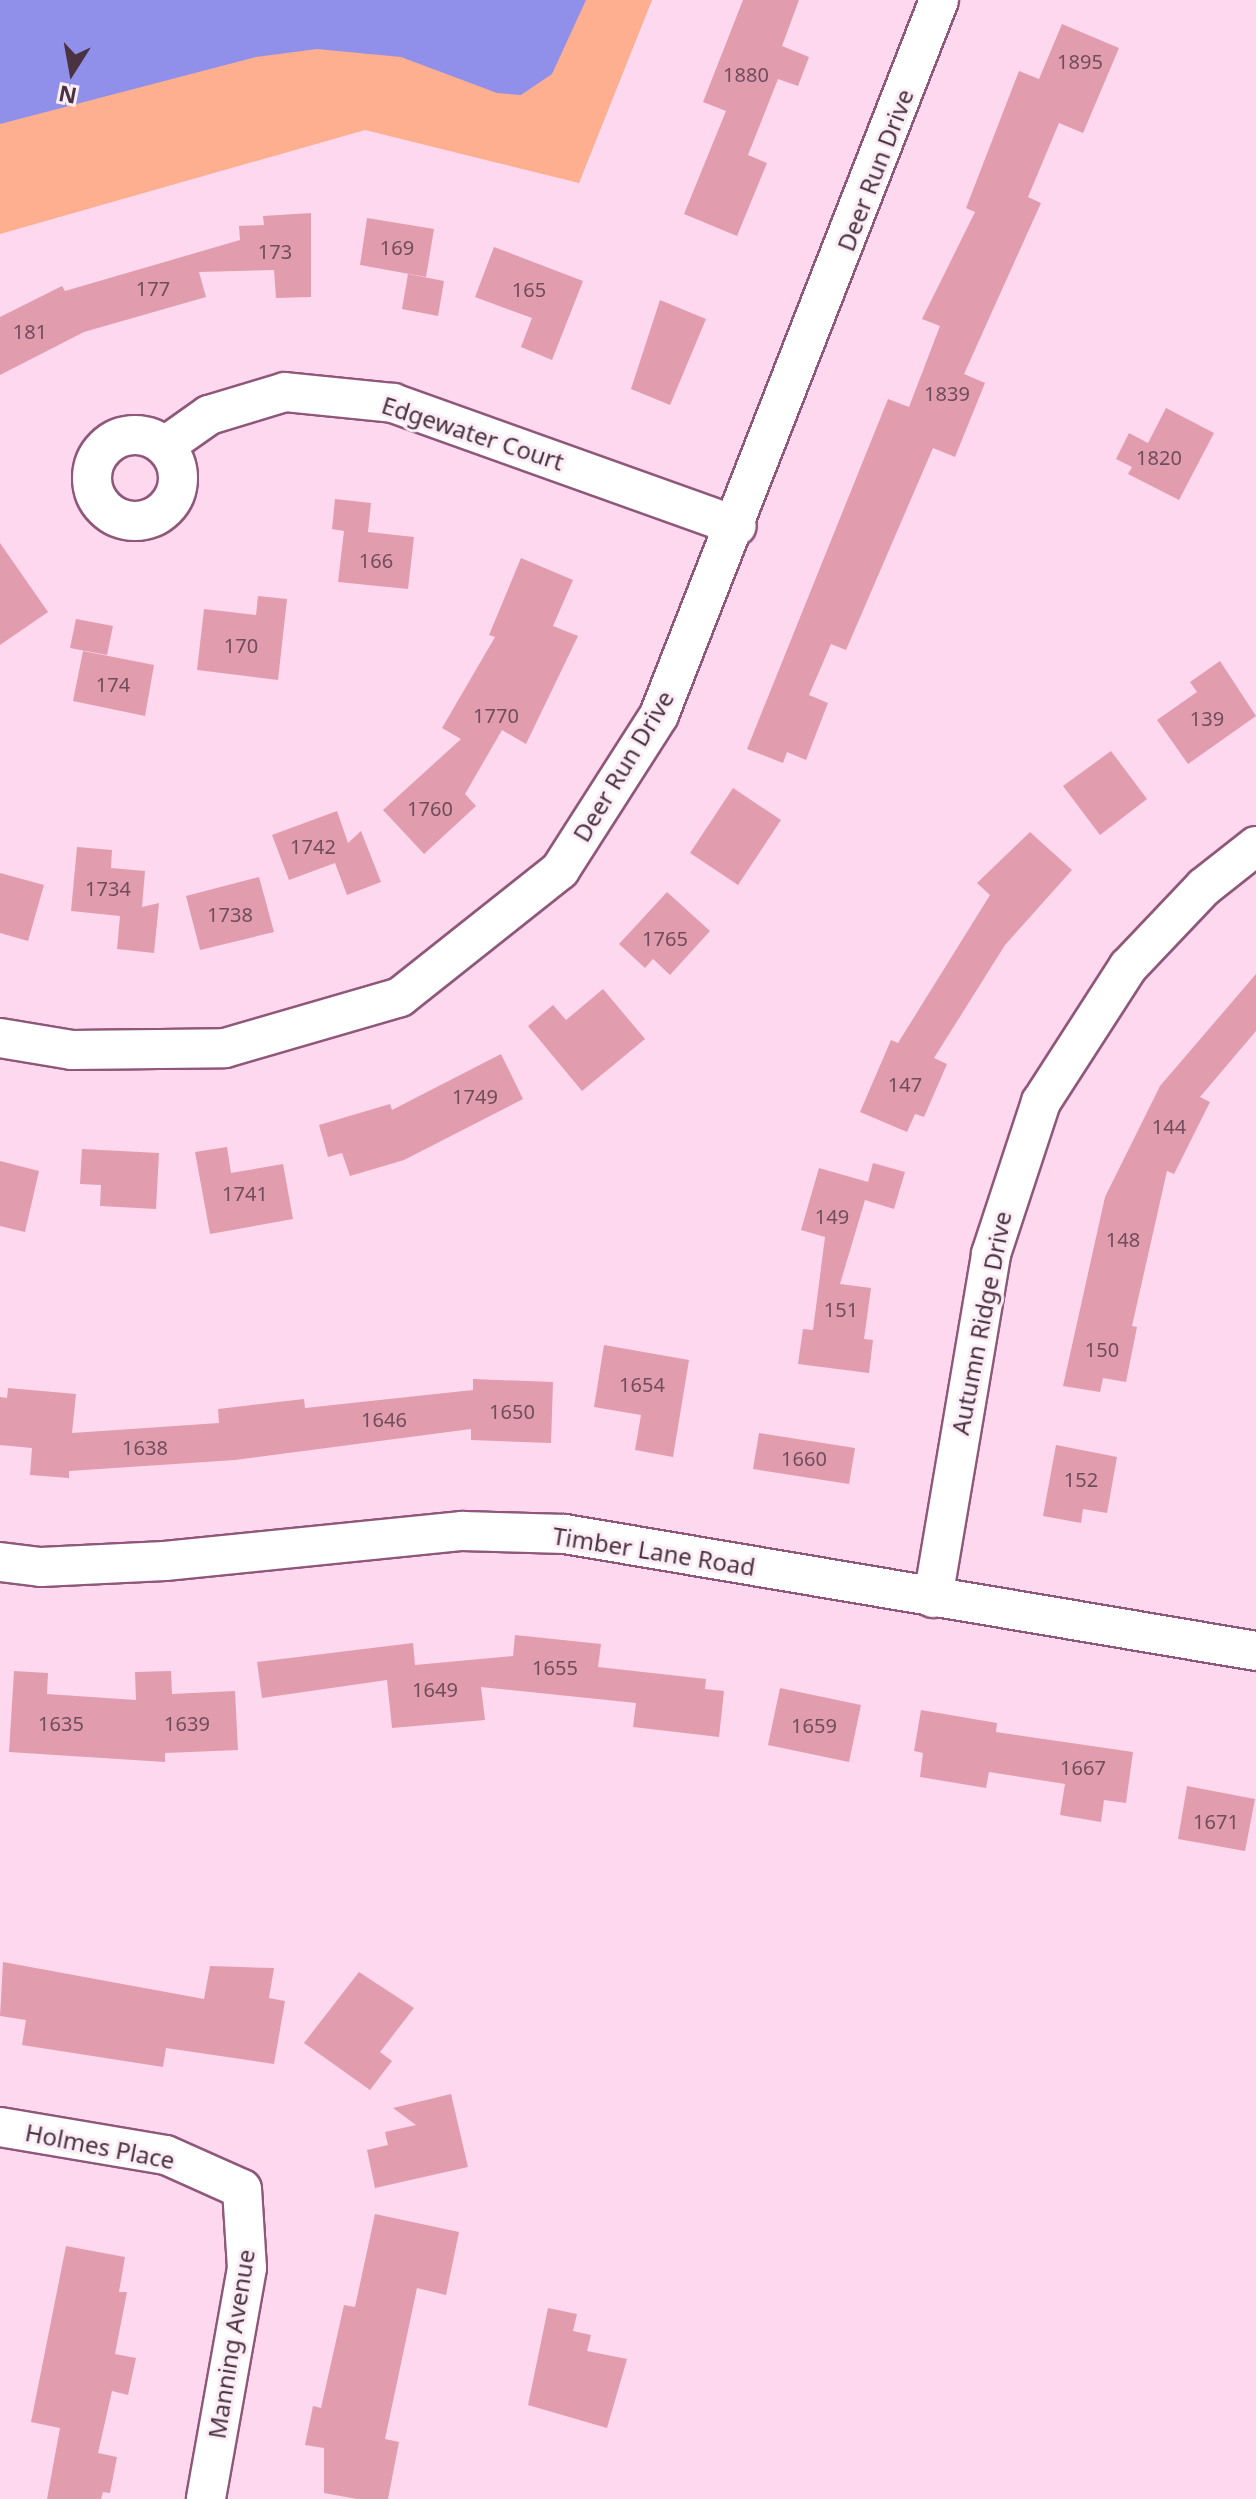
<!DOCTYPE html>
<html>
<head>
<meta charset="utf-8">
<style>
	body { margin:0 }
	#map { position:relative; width:1256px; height:2499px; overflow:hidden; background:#fed8ee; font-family:"Noto Sans",sans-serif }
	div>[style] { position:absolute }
	.green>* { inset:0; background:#fdaf90 }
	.water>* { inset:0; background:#908fe9 }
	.building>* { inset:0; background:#e19dae }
	.roads { filter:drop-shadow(2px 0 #8f587a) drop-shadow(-2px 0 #8f587a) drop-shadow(0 2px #8f587a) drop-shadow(0 -2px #8f587a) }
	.street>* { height:38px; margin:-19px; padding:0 19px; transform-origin:19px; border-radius:19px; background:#fff }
	.street>.ring { margin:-19px; padding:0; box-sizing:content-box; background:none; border:38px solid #fff; border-radius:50% }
	span { translate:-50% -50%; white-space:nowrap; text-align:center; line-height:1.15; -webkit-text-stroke:6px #fbedf5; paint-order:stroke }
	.number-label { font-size:20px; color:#704d5c }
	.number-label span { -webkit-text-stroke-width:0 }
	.street-label { font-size:24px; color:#4b3241 }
	.north { position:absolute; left:32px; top:32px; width:80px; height:80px; -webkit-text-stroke:6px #fbedf5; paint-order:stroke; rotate:191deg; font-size:22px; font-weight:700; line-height:32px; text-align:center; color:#4b3241 }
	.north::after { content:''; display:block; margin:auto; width:28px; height:36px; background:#4b3241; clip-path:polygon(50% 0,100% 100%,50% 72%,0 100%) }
</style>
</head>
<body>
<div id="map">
	<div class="green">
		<i style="clip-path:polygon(0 0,652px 0,579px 183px,365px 130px,0 234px)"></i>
	</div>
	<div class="water">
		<i style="clip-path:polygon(0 0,586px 0,552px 74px,521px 95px,497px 93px,401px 57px,317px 49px,256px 57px,0 124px)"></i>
	</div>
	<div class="building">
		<i style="clip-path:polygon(743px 0,799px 0,782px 46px,809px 57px,798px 86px,778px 79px,748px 155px,767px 163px,737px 236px,684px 214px,726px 111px,703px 102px)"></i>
		<i style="clip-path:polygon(1062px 24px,1119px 48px,1083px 133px,1059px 123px,1028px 197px,1041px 203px,964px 374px,985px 383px,955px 457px,933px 448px,846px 650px,831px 644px,809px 695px,828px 703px,806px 760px,787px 752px,783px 763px,747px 749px,888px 399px,909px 407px,940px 326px,922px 319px,975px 212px,966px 208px,1019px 71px,1039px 79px)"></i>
		<i style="clip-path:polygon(311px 213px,311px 297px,276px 298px,274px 270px,199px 272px,206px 297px,84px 332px,0 375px,0 317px,62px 286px,65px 291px,240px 240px,239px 226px,264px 225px,263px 216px)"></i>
		<i style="clip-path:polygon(367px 218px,434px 229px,426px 277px,360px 265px)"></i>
		<i style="clip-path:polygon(494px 247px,583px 281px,552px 360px,521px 347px,532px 318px,475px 297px)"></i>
		<i style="clip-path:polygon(408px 274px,444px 281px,438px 316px,402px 309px)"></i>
		<i style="clip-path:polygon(660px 300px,706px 319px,670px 405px,631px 389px)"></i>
		<i style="clip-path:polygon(1166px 408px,1214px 433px,1179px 500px,1128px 474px,1132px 467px,1116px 459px,1129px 433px,1148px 443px)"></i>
		<i style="clip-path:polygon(335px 499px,371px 503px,368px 532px,414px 537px,408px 589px,338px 582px,344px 531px,332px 529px)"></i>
		<i style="clip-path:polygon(0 543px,48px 612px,0 645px)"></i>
		<i style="clip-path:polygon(521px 558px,573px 580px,553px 626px,578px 636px,526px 744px,502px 730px,465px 794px,476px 806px,424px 854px,383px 810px,461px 739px,442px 728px,495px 637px,489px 635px)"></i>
		<i style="clip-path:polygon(258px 596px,287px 599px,278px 680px,197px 670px,204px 609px,256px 615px)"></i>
		<i style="clip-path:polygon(76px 619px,113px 626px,107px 655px,70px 648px)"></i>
		<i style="clip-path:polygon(83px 651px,154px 665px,145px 716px,73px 701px)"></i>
		<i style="clip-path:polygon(1220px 661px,1256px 716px,1188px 764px,1157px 720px,1197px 692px,1190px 682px)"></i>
		<i style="clip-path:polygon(1111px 751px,1147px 799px,1100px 835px,1063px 786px)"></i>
		<i style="clip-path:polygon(733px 788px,781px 820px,738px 885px,690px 853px)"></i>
		<i style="clip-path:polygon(337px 811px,348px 843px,361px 831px,381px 882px,347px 895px,335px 863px,289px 880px,272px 835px)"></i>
		<i style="clip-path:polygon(1030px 832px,1072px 870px,1005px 945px,934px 1058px,947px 1064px,924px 1117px,915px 1114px,907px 1132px,860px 1112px,891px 1040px,898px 1043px,990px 895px,977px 883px)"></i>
		<i style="clip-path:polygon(77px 847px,112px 850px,111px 868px,145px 871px,142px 907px,159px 903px,154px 953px,117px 949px,120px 916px,71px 911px)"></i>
		<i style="clip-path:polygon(0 873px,44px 885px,28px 941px,0 933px)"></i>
		<i style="clip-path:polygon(259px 877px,274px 932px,200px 950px,186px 896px)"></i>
		<i style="clip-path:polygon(667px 892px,710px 931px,670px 975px,653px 959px,645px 968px,619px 944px)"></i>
		<i style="clip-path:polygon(1256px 974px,1256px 1031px,1200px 1097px,1210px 1102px,1174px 1174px,1167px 1171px,1132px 1326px,1137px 1327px,1126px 1382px,1103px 1378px,1100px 1392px,1063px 1386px,1105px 1197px,1160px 1086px)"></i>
		<i style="clip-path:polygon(603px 989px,645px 1039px,582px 1091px,528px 1026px,553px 1005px,566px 1020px)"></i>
		<i style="clip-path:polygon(501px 1054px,523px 1099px,404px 1160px,350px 1176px,342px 1153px,328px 1157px,319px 1125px,390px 1104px,392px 1110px)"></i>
		<i style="clip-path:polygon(227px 1147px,231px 1173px,283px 1164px,293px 1219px,210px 1234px,195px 1152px)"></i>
		<i style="clip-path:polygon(82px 1149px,159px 1153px,156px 1209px,100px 1206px,101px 1185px,80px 1184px)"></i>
		<i style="clip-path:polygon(0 1161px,39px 1171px,25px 1232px,0 1226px)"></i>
		<i style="clip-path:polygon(873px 1163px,905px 1172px,894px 1209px,865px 1200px,840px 1284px,871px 1288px,864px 1339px,873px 1340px,869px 1373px,798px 1364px,803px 1329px,813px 1330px,825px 1237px,801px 1230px,819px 1168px,868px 1182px)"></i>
		<i style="clip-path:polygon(604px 1345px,689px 1360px,673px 1457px,635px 1450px,641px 1415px,594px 1407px)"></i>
		<i style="clip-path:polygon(473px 1379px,553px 1382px,551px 1443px,471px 1440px,471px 1429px,235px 1460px,69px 1471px,69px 1478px,30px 1475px,32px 1448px,0 1445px,0 1397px,7px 1398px,8px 1388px,76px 1394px,72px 1433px,219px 1423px,218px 1409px,304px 1399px,305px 1408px,473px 1390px)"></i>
		<i style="clip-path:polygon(759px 1433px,855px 1448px,849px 1484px,753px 1469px)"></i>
		<i style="clip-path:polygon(1056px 1445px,1117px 1457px,1107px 1513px,1083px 1509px,1081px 1523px,1043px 1516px)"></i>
		<i style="clip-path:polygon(515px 1635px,601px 1644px,598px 1667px,706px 1679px,705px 1689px,724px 1691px,719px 1737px,633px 1727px,636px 1703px,481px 1687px,485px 1720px,392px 1728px,387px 1680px,262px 1698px,257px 1662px,413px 1643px,415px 1665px,513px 1656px)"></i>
		<i style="clip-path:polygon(14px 1671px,48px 1673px,47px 1694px,136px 1700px,135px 1672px,171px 1671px,172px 1694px,235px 1691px,238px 1750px,165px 1753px,165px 1762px,9px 1752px)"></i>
		<i style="clip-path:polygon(780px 1688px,861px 1705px,849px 1762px,768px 1745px)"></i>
		<i style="clip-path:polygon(921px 1710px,997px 1723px,996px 1732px,1133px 1752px,1126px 1803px,1104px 1800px,1101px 1822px,1060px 1815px,1065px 1784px,989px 1772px,986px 1788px,920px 1777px,923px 1753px,914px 1751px)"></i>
		<i style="clip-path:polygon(1187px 1786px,1255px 1799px,1245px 1851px,1178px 1839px)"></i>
		<i style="clip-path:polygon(3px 1962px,204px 1999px,210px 1966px,274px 1968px,269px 1998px,285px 2001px,274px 2064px,166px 2048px,163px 2067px,22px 2045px,26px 2020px,0 2016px)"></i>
		<i style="clip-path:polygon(359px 1972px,414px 2008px,380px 2052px,392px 2061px,370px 2090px,304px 2043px)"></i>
		<i style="clip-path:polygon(451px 2094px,468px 2167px,375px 2188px,367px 2150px,388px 2145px,385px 2132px,416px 2125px,393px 2108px)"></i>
		<i style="clip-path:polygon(375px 2214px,459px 2232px,446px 2295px,417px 2288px,385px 2439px,399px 2442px,388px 2499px,357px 2499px,324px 2493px,324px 2448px,305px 2445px,313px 2406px,321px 2408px,344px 2305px,355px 2307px)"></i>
		<i style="clip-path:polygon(66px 2246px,125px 2257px,119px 2292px,127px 2292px,115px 2354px,136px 2358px,128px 2395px,112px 2391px,98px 2453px,117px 2457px,110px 2493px,103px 2492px,101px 2499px,47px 2499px,60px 2428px,31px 2422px)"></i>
		<i style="clip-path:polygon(548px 2308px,577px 2314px,573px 2331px,591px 2335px,587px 2351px,627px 2359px,607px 2428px,528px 2405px)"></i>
	</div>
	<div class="roads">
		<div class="street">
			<i class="ring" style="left:92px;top:435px;width:48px;height:48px"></i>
			<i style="left:165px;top:446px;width:54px;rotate:-35.2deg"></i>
			<i style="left:209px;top:415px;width:79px;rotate:-16.8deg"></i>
			<i style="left:285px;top:392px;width:109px;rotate:5.8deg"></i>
			<i style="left:393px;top:403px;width:365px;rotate:19.7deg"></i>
			<i style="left:0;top:1038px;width:73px;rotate:9.5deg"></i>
			<i style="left:72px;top:1050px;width:153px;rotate:-0.7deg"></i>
			<i style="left:225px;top:1048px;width:182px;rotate:-16.2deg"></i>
			<i style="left:400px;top:997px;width:204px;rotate:-38.4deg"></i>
			<i style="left:560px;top:870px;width:184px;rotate:-57.4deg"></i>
			<i style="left:659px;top:715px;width:768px;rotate:-68.61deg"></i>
			<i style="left:0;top:1562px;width:41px;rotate:7deg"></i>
			<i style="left:41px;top:1567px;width:124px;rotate:-2.8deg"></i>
			<i style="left:165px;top:1561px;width:299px;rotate:-5.8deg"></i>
			<i style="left:462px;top:1531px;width:103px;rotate:1.7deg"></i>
			<i style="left:565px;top:1534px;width:701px;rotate:9.61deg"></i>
			<i style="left:933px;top:1598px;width:349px;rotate:-80.4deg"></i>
			<i style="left:991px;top:1254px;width:160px;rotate:-71.8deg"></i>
			<i style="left:1041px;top:1102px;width:161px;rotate:-57.2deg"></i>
			<i style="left:1128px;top:967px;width:110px;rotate:-46.5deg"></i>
			<i style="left:1204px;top:887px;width:66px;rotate:-38.3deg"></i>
			<i style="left:0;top:2127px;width:168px;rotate:9.6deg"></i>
			<i style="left:166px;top:2155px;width:83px;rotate:24.1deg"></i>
			<i style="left:242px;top:2189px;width:79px;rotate:86.4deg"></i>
			<i style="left:247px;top:2268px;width:235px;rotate:100.1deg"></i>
		</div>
	</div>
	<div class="number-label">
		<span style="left:1080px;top:61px">1895</span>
		<span style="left:746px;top:74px">1880</span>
		<span style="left:397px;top:247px">169</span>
		<span style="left:275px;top:251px">173</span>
		<span style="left:153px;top:288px">177</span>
		<span style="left:529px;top:289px">165</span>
		<span style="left:30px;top:331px">181</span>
		<span style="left:947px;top:393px">1839</span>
		<span style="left:1159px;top:457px">1820</span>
		<span style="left:376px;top:560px">166</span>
		<span style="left:241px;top:645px">170</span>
		<span style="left:113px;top:684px">174</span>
		<span style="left:496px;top:715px">1770</span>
		<span style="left:1207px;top:718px">139</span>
		<span style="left:430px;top:808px">1760</span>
		<span style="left:313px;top:846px">1742</span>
		<span style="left:108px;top:888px">1734</span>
		<span style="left:230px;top:914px">1738</span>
		<span style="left:665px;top:938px">1765</span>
		<span style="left:905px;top:1084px">147</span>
		<span style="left:475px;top:1096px">1749</span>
		<span style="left:1169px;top:1126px">144</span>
		<span style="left:245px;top:1193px">1741</span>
		<span style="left:832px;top:1216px">149</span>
		<span style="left:1123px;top:1239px">148</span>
		<span style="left:841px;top:1309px">151</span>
		<span style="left:1102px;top:1349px">150</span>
		<span style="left:642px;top:1384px">1654</span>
		<span style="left:512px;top:1411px">1650</span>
		<span style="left:384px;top:1419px">1646</span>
		<span style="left:145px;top:1447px">1638</span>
		<span style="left:804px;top:1458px">1660</span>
		<span style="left:1081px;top:1479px">152</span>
		<span style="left:555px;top:1667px">1655</span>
		<span style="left:435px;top:1689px">1649</span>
		<span style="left:61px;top:1723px">1635</span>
		<span style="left:187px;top:1723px">1639</span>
		<span style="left:814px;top:1725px">1659</span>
		<span style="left:1083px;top:1767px">1667</span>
		<span style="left:1216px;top:1821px">1671</span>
	</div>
	<div class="street-label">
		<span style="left:875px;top:170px;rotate:-69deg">Deer Run Drive</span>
		<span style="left:473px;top:433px;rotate:18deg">Edgewater Court</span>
		<span style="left:623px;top:766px;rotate:-59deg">Deer Run Drive</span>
		<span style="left:981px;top:1323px;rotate:-79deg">Autumn Ridge Drive</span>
		<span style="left:654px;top:1551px;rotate:9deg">Timber Lane Road</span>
		<span style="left:100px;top:2146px;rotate:11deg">Holmes Place</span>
		<span style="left:231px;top:2344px;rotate:-81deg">Manning Avenue</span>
	</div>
	<div class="north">N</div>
</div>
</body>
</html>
